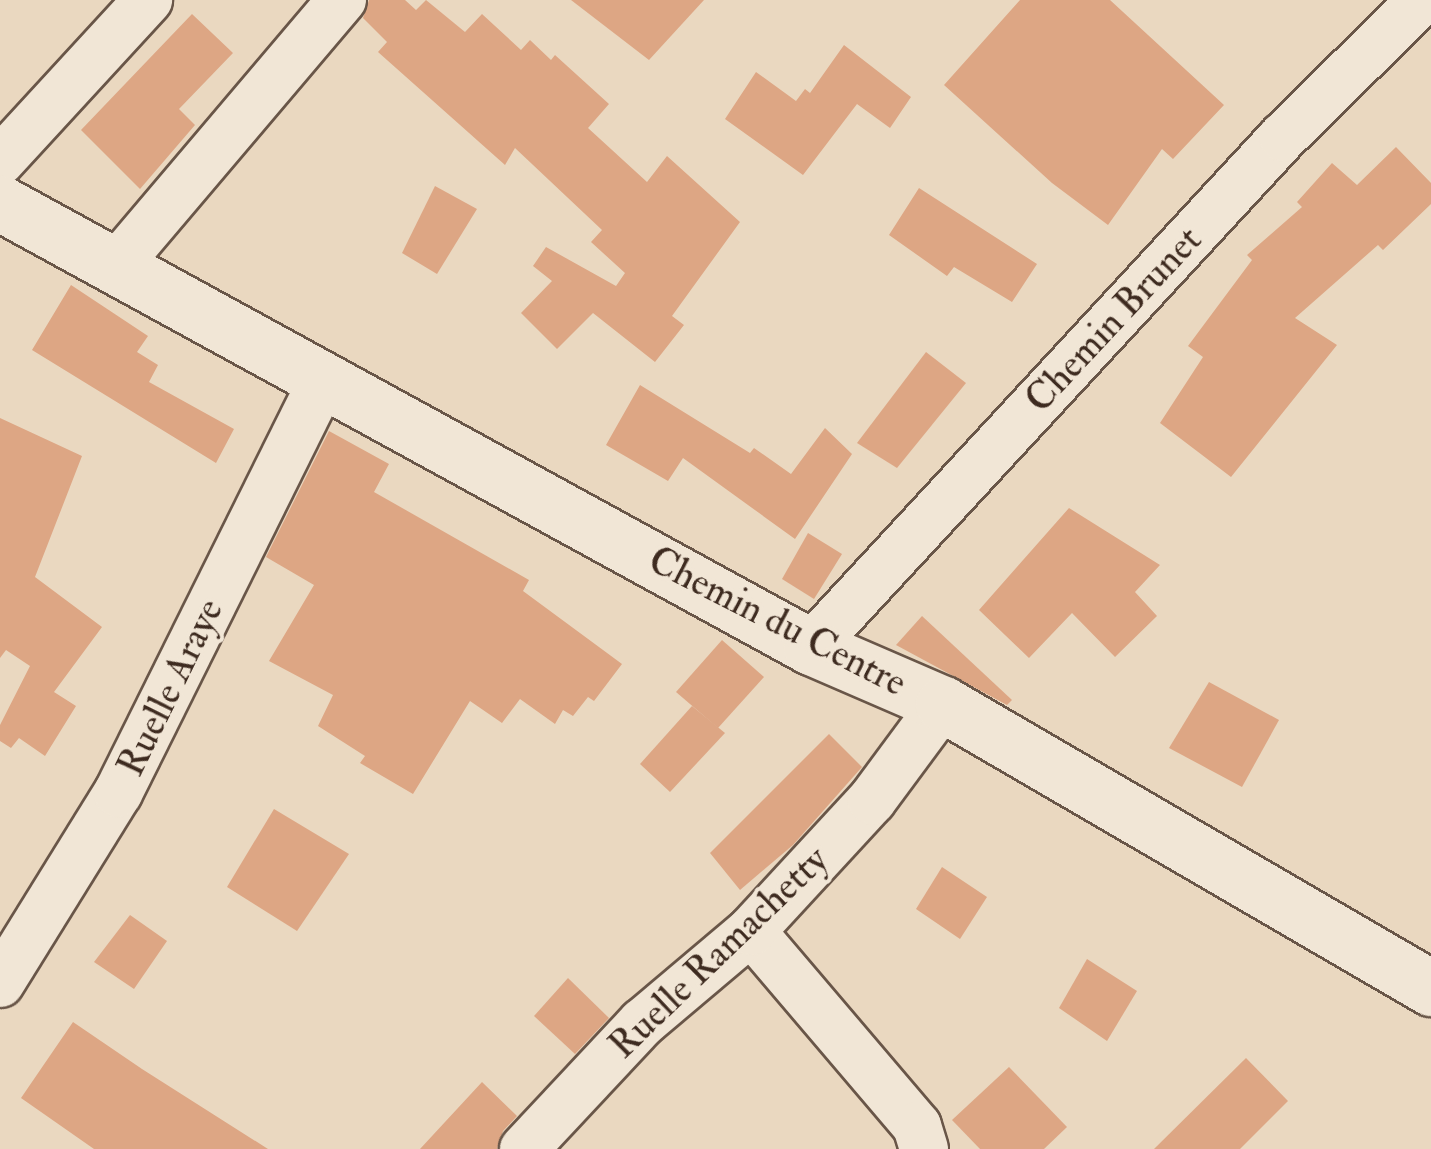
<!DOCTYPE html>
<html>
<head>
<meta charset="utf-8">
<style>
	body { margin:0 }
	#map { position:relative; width:1431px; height:1149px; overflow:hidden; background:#ead8c0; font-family:"IM FELL Double Pica",serif }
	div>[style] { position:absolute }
	.building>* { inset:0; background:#dda684 }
	.roads { filter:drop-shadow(2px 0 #695648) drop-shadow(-2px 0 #695648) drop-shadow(0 2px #695648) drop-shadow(0 -2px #695648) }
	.street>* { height:48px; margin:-24px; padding:0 24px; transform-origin:24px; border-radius:24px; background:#f1e6d6 }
	.secondary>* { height:55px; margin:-27.5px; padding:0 27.5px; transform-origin:27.5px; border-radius:27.5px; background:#f1e6d6 }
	span { translate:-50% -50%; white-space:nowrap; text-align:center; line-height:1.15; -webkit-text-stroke:8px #f1e6d6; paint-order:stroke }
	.street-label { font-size:38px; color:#3e2b20 }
</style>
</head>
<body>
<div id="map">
	<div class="building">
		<i style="clip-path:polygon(369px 0,405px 0,416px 10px,426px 0,465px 32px,482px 14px,521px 50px,530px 40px,551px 60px,555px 55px,609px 104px,588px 128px,647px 182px,667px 156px,740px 222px,672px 316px,684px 325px,655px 362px,593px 313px,557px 349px,521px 313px,552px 281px,533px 266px,546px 247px,616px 286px,625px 273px,591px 242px,602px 230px,515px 148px,505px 165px,378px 52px,387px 42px,363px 18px)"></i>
		<i style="clip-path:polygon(571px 0,704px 0,649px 60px)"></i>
		<i style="clip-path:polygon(1020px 0,1110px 0,1224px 105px,1173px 159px,1162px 149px,1108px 225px,1052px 183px,944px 85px)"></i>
		<i style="clip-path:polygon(192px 14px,233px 53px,179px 109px,195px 125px,140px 189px,81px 130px)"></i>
		<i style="clip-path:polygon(844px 45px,911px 97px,890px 128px,857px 104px,803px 175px,725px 119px,756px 72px,796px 101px,805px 89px,810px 93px)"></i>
		<i style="clip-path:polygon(1396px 147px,1431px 183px,1431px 204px,1383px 250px,1378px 245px,1295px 318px,1337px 345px,1231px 477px,1160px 423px,1203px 357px,1188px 346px,1252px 260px,1247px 255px,1302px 207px,1297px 202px,1332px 163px,1357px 185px)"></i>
		<i style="clip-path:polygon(435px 186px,477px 209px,437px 274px,402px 253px)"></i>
		<i style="clip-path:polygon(919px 188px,1037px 264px,1012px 302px,954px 267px,947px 276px,889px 235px)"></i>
		<i style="clip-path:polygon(71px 285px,148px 336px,137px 352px,158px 365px,149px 382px,234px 429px,216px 463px,32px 350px)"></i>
		<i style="clip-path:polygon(926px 352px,966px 383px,897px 468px,857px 443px)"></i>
		<i style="clip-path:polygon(640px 385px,750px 453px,754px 448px,791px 474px,825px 428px,852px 454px,795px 539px,683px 458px,668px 481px,606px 445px)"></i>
		<i style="clip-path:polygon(0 418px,82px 456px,35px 577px,102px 627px,54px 692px,76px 706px,45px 756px,19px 738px,11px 748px,0 741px,0 725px,30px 666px,6px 650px,0 658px)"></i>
		<i style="clip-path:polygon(329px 431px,389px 464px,374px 492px,529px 580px,523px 591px,622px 664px,594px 701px,588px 697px,573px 716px,563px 710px,555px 724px,520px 699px,502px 723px,470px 701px,413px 794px,360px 763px,365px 756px,318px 726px,333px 695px,269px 661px,314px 585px,266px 557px)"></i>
		<i style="clip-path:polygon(1069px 508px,1160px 565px,1135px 592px,1157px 616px,1115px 657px,1072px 613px,1029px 658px,979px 610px)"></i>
		<i style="clip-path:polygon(808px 533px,842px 554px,814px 599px,782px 579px)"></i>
		<i style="clip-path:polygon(922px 616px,1012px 700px,1007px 705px,896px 645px)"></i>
		<i style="clip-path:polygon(722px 640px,764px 677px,718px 728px,676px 692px)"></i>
		<i style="clip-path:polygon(1209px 682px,1279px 720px,1242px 787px,1169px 748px)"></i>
		<i style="clip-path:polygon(692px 706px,725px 733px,670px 792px,640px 764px)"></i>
		<i style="clip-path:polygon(829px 734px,862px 767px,793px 845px,740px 890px,710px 853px)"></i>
		<i style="clip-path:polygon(274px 809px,349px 854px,297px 931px,227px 887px)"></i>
		<i style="clip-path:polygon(942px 867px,987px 897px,960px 939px,916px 909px)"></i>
		<i style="clip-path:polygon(130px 915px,167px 941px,134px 989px,94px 962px)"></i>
		<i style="clip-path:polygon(1087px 959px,1137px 991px,1107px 1041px,1059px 1008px)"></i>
		<i style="clip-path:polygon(568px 978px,609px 1018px,575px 1054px,534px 1016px)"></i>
		<i style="clip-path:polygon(73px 1022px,142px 1069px,268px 1149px,94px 1149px,21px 1098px)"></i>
		<i style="clip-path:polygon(1246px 1058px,1288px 1101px,1240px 1149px,1154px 1149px)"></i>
		<i style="clip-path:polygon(1009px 1067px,1067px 1127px,1044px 1149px,980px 1149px,952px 1120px)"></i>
		<i style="clip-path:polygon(482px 1082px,517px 1116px,503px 1131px,497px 1149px,420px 1149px)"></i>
	</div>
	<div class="roads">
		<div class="street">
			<i style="left:0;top:161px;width:219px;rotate:-47.4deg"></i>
			<i style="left:117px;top:265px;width:348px;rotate:-49.7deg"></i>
			<i style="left:811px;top:647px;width:695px;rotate:-47.22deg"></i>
			<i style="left:1283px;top:137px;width:195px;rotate:-44.6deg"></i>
			<i style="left:751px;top:931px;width:256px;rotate:49.6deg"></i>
			<i style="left:917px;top:1126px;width:24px;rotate:73deg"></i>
			<i style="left:0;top:983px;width:224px;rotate:-58.2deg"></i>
			<i style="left:118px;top:793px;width:459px;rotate:-63.6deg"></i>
			<i style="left:524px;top:1149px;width:173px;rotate:-46.9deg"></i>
			<i style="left:642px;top:1023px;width:143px;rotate:-40.2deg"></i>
			<i style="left:751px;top:931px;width:178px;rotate:-47.3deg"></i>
			<i style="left:872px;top:800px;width:119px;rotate:-53.5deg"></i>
		</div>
		<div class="secondary">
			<i style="left:0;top:203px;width:925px;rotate:28.7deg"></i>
			<i style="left:811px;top:647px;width:144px;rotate:23.4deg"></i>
			<i style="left:943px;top:704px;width:565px;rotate:30.2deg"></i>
		</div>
	</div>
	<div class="street-label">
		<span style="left:1114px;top:320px;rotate:-47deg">Chemin Brunet</span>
		<span style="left:777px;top:622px;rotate:27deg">Chemin du Centre</span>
		<span style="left:171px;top:688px;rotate:-64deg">Ruelle Araye</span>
		<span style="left:719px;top:953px;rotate:-44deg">Ruelle Ramachetty</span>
	</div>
</div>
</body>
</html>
